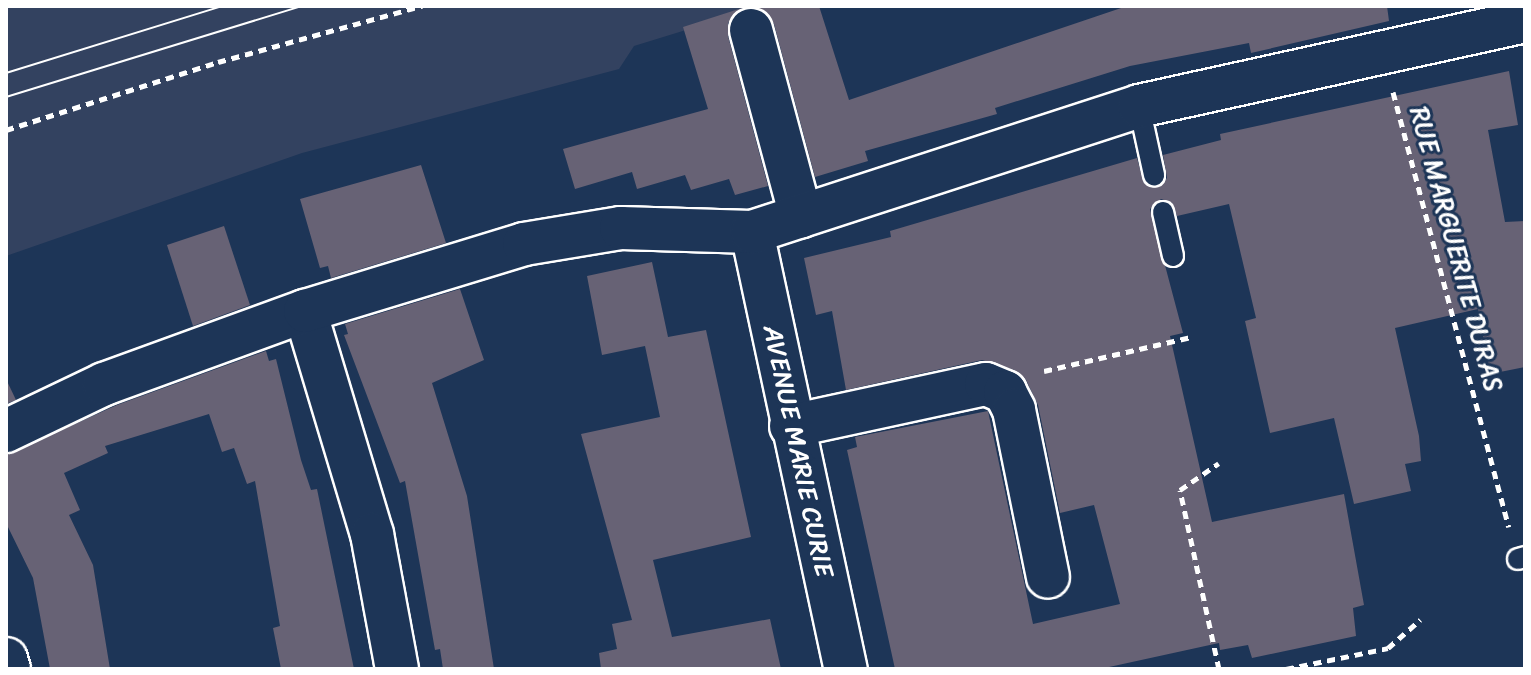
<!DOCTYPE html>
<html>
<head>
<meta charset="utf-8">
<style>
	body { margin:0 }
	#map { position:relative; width:1531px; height:675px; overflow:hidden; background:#1d3557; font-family:Sriracha,sans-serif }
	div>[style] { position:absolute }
	.built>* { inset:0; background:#334260 }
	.building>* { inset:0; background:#676275 }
	.path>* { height:5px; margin-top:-2.5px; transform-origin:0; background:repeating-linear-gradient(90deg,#fff 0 8px,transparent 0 14px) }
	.roads { filter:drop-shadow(2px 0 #fff) drop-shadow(-2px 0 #fff) drop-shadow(0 2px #fff) drop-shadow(0 -2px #fff) }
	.service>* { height:20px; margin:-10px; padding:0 10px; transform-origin:10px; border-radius:10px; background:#1d3557 }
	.minor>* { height:42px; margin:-21px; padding:0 21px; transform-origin:21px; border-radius:21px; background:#1d3557 }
	.tram>* { height:2px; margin:-1px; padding:0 1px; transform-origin:1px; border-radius:1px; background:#fff }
	span { translate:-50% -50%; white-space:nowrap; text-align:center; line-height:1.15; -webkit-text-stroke:6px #1d3557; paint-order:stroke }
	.street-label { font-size:26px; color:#fff }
	.frame { position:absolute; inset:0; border:8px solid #fff; pointer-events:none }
</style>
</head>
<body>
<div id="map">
	<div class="built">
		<i style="clip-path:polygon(6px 6px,764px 6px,634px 46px,619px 69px,302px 153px,6px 256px)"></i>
	</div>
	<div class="building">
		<i style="clip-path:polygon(819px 6px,849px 100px,1127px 6px,1387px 6px,1389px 21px,1251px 53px,1249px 43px,1130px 66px,995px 108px,997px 114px,865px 151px,868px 161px,815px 177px,774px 24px,767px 13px,747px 7px)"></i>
		<i style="clip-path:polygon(742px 8px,728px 23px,728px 36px,768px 186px,735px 195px,729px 179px,691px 190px,685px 175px,637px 189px,632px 172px,575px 189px,563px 149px,708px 109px,683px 27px)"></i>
		<i style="clip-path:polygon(1509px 71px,1518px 125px,1488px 130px,1505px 222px,1525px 221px,1525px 367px,1490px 374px,1478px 309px,1395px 328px,1419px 436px,1421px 461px,1405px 464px,1411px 491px,1354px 504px,1334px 418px,1270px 433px,1245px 321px,1256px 318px,1229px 204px,1177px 216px,1172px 203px,1161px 199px,1150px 209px,1183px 333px,1170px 336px,1212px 522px,1344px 494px,1364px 605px,1353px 608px,1356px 636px,1252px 658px,1248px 645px,1220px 650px,1219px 643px,1100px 669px,895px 669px,847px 450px,857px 447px,855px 437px,988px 411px,1033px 624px,1120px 604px,1094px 505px,1060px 513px,1038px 405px,1026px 380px,1014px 370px,982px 360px,846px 390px,832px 311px,816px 315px,804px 258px,891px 237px,890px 231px,1137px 158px,1144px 183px,1158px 187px,1167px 178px,1163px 155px,1221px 140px,1220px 134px)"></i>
		<i style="clip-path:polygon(421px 165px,446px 243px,331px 278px,328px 266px,320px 268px,300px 199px)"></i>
		<i style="clip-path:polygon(224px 226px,250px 305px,193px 326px,167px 245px)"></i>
		<i style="clip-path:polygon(652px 262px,668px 337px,706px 330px,751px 537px,653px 560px,672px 637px,770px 619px,781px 669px,601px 669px,599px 653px,617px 649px,612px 624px,632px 620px,581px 434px,660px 417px,645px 346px,602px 355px,587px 276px)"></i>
		<i style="clip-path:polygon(460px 289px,484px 360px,432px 383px,467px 496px,494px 669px,443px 669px,440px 649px,435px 650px,405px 481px,400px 483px,344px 335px,348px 334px,345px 324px)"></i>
		<i style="clip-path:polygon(266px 351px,269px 361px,276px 359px,301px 460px,311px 490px,317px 489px,354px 669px,281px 669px,273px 628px,280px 626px,255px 481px,247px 484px,234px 448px,222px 452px,209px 414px,105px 446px,108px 453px,64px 473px,80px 510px,69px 515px,93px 565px,110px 669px,50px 669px,33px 578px,6px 523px,6px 455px,117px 405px)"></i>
		<i style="clip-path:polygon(6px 379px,16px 400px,6px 404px)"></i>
	</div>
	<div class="path">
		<i style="left:1393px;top:92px;width:450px;rotate:75.1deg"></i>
		<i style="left:6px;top:130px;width:223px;rotate:-17.8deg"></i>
		<i style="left:218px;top:62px;width:212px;rotate:-15.4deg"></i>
		<i style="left:1044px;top:371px;width:151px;rotate:-13deg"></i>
		<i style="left:1219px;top:669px;width:183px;rotate:-102.3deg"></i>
		<i style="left:1180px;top:490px;width:47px;rotate:-34.7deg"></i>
		<i style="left:1286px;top:669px;width:104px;rotate:-11.6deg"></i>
		<i style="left:1388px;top:648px;width:43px;rotate:-41.2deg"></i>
	</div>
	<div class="roads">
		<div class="service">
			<i style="left:1139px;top:106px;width:71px;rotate:77.7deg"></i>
			<i style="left:1163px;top:212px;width:45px;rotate:77.2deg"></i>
			<i style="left:1518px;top:559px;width:7px;rotate:-16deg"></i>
		</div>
		<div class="minor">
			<i style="left:751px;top:30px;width:193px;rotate:75deg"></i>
			<i style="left:752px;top:232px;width:447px;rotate:77.9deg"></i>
			<i style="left:305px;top:311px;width:233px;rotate:73.3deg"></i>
			<i style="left:372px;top:534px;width:137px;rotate:79.5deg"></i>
			<i style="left:791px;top:426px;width:199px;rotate:-12.2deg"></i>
			<i style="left:986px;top:384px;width:21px;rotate:23deg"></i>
			<i style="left:1005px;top:392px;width:20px;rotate:63deg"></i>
			<i style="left:1014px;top:410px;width:170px;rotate:78.5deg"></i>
			<i style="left:6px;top:431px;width:109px;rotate:-25.6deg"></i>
			<i style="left:104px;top:384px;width:214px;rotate:-20deg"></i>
			<i style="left:305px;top:311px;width:229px;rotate:-17deg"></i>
			<i style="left:524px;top:244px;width:98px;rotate:-9.4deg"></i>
			<i style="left:621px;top:228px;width:131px;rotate:1.7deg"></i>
			<i style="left:752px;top:232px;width:407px;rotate:-18deg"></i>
			<i style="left:1139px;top:106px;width:395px;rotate:-12.4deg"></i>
			<i style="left:6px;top:659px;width:10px;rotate:73deg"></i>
		</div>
	</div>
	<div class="tram">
		<i style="left:6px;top:73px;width:227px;rotate:-17.2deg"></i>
		<i style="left:6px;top:97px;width:310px;rotate:-17.1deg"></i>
	</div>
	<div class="street-label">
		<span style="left:1456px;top:249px;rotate:75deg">RUE MARGUERITE DURAS</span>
		<span style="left:798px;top:451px;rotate:78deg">AVENUE MARIE CURIE</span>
	</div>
	<div class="frame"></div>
</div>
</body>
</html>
